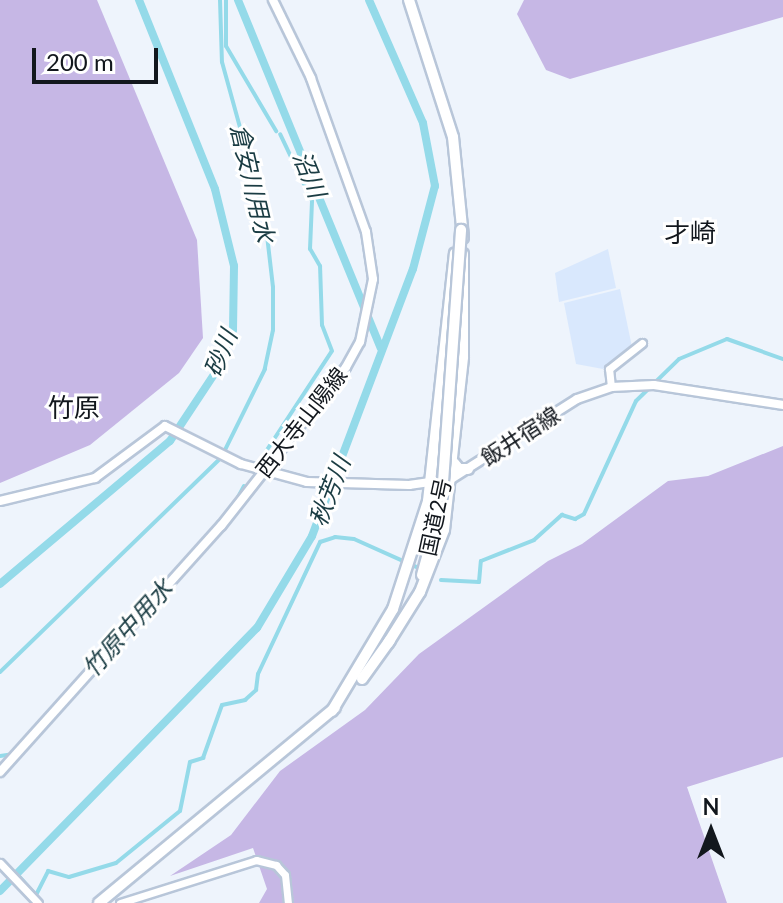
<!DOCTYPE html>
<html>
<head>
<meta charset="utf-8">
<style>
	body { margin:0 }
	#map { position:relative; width:783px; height:903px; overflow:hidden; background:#eef4fc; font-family:Lato,"Noto Sans JP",sans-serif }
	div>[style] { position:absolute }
	.built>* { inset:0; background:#d9e8fd }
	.green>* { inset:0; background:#c6b7e5 }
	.canal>* { height:4px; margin:-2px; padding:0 2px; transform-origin:2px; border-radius:2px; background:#94dae9 }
	.river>* { height:8px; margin:-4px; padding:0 4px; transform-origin:4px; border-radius:4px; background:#94dae9 }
	.roads { filter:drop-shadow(2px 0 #b8c6d9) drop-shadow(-2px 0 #b8c6d9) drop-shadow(0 2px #b8c6d9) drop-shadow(0 -2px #b8c6d9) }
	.secondary>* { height:7px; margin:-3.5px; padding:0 3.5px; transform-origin:3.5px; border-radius:3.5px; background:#fff }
	.primary>* { height:8px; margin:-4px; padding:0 4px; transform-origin:4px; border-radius:4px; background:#fff }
	.highway>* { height:10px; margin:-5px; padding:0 5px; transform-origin:5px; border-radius:5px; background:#fff }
	.bridges { filter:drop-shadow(2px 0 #b8c6d9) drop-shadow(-2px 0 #b8c6d9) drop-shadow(0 2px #b8c6d9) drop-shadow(0 -2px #b8c6d9) }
	.highway-bridge>* { height:10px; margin:-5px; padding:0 5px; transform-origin:5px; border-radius:5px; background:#fff }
	span { translate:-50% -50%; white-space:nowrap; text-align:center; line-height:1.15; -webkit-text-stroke:6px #fff; paint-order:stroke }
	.street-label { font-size:22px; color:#12171d }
	.water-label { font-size:24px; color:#1a3c43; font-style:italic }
	.quarter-label { font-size:26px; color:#12171d }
	.north { position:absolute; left:671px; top:791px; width:80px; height:80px; -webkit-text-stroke:6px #fff; paint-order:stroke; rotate:0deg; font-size:22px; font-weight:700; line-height:32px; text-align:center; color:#12171d }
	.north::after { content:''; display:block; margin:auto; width:28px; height:36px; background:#12171d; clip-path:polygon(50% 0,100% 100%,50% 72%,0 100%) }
	.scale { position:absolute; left:32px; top:48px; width:126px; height:36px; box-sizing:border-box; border:4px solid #12171d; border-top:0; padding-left:10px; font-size:24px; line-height:28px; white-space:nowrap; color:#12171d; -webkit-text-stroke:6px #fff; paint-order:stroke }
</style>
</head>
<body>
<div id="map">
	<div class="built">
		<i style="clip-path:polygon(608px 249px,616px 288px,559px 302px,555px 273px)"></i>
		<i style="clip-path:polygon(620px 289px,632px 347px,603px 369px,576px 364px,564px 303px)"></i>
	</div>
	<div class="green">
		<i style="clip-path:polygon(0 0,97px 0,197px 240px,203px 338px,179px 373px,90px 445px,0 483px)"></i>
		<i style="clip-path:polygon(524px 0,783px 0,783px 17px,570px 79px,546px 70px,517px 14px)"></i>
		<i style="clip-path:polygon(783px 446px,783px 757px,687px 787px,727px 903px,259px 903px,267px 889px,253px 848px,170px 876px,231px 835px,280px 771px,365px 710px,419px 654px,548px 561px,582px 544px,668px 481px,708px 476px)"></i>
	</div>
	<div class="canal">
		<i style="left:220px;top:0;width:62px;rotate:88.2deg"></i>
		<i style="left:222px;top:62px;width:162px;rotate:74.6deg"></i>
		<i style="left:265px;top:218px;width:69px;rotate:83.4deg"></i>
		<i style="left:273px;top:287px;width:43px;rotate:90deg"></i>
		<i style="left:273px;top:330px;width:40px;rotate:102deg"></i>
		<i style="left:265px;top:369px;width:95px;rotate:116.3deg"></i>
		<i style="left:226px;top:0;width:46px;rotate:90deg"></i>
		<i style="left:226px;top:46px;width:99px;rotate:59.5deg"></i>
		<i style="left:257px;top:465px;width:136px;rotate:-56.7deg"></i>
		<i style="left:332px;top:351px;width:28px;rotate:-111deg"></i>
		<i style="left:322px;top:325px;width:59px;rotate:-91.9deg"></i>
		<i style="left:320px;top:266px;width:20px;rotate:-120deg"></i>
		<i style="left:310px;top:249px;width:48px;rotate:-87.6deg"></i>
		<i style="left:312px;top:201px;width:74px;rotate:-115.5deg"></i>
		<i style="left:236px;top:501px;width:17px;rotate:-62deg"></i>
		<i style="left:441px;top:580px;width:38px;rotate:3deg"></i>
		<i style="left:479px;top:582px;width:21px;rotate:-85deg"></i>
		<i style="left:481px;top:561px;width:57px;rotate:-21.6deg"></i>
		<i style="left:534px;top:540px;width:38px;rotate:-42deg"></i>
		<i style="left:562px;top:515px;width:14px;rotate:17deg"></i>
		<i style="left:575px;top:519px;width:10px;rotate:-29deg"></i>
		<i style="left:584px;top:514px;width:124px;rotate:-65.3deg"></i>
		<i style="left:636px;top:401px;width:60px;rotate:-44.3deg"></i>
		<i style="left:679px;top:359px;width:52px;rotate:-22.6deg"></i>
		<i style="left:727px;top:339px;width:59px;rotate:19.7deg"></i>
		<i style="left:0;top:672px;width:306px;rotate:-44.1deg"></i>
		<i style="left:0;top:756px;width:14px;rotate:-8deg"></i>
		<i style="left:17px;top:874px;width:28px;rotate:48deg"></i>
		<i style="left:36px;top:895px;width:27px;rotate:-63deg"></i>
		<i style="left:48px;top:871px;width:22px;rotate:16deg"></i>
		<i style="left:69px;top:877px;width:49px;rotate:-16.6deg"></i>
		<i style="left:116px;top:863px;width:82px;rotate:-39.1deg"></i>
		<i style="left:180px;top:811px;width:50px;rotate:-78.5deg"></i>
		<i style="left:190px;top:762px;width:14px;rotate:-17deg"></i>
		<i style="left:203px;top:758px;width:56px;rotate:-70.3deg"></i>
		<i style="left:222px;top:705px;width:24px;rotate:-12deg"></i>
		<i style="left:245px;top:700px;width:15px;rotate:-42deg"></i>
		<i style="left:256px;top:690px;width:16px;rotate:-83deg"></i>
		<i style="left:258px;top:674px;width:146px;rotate:-64.8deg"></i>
		<i style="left:320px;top:542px;width:16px;rotate:-18deg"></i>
		<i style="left:335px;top:537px;width:19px;rotate:6deg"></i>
		<i style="left:354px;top:539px;width:73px;rotate:24.1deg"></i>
	</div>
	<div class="river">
		<i style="left:238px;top:0;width:376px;rotate:67.7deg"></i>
		<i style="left:0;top:584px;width:222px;rotate:-40.1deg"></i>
		<i style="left:170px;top:441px;width:85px;rotate:-56.5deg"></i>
		<i style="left:217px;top:370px;width:43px;rotate:-68.2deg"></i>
		<i style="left:233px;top:330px;width:64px;rotate:-89.1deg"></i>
		<i style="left:234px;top:266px;width:79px;rotate:-103.9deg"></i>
		<i style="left:215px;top:189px;width:204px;rotate:-111.9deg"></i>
		<i style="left:0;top:891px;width:368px;rotate:-45.7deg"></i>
		<i style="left:257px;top:628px;width:107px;rotate:-59.1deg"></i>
		<i style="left:312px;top:536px;width:285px;rotate:-69.3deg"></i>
		<i style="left:413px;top:269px;width:86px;rotate:-75.2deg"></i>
		<i style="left:435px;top:186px;width:64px;rotate:-100.8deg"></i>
		<i style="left:423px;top:123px;width:134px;rotate:-113.7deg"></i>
	</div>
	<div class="roads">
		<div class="secondary">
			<i style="left:611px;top:387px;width:18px;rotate:-96deg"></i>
			<i style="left:609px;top:369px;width:42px;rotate:-38.2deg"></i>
			<i style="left:0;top:863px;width:55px;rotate:46.5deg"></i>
			<i style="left:120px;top:903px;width:143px;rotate:-17.5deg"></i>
			<i style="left:256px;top:860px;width:21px;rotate:14deg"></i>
			<i style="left:276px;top:865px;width:13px;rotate:48deg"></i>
			<i style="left:285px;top:875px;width:28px;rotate:84deg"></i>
		</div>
		<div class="primary">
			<i style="left:0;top:501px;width:98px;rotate:-13.6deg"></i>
			<i style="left:95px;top:478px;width:87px;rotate:-36.6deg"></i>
			<i style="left:165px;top:426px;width:85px;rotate:26.6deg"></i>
			<i style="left:241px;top:464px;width:68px;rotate:15.3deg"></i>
			<i style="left:307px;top:482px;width:102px;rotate:1.7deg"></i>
			<i style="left:409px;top:485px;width:42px;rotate:-8.1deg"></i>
			<i style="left:451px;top:479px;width:149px;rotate:-32.4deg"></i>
			<i style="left:577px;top:399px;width:36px;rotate:-19deg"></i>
			<i style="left:611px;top:387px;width:43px;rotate:-2.7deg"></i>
			<i style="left:654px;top:385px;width:131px;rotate:8.8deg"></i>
			<i style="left:0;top:772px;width:331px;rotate:-48.1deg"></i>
			<i style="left:221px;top:526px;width:202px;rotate:-51.8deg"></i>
			<i style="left:346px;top:367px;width:29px;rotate:-61deg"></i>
			<i style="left:360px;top:342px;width:64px;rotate:-78.3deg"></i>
			<i style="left:373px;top:279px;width:48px;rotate:-98.5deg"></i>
			<i style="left:366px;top:232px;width:164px;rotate:-109.7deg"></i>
			<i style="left:311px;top:78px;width:87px;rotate:-116deg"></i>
		</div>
		<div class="highway">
			<i style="left:409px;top:0;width:144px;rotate:72.2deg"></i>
			<i style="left:453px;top:137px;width:101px;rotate:84.3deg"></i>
			<i style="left:454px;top:463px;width:8px;rotate:50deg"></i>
			<i style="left:459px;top:469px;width:9px"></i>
			<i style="left:422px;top:575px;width:67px;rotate:-74.5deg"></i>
			<i style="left:388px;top:643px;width:60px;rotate:-57.9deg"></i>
			<i style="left:420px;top:592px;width:66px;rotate:-68.8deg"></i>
			<i style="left:444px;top:530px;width:174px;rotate:-83.7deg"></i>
			<i style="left:463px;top:357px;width:103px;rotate:-90deg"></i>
			<i style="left:362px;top:679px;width:48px;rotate:-54.3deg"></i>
			<i style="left:332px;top:711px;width:119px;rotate:-59.1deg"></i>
			<i style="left:393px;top:609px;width:114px;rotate:-72deg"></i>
			<i style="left:428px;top:501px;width:249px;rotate:-83.8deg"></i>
			<i style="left:99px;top:903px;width:306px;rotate:-39.6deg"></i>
		</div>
	</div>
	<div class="bridges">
		<div class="highway-bridge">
			<i style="left:442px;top:496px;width:267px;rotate:-85.9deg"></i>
		</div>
	</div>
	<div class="street-label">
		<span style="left:301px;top:422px;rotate:-52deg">西大寺山陽線</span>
		<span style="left:520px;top:436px;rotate:-33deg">飯井宿線</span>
		<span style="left:435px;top:517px;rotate:-78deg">国道2号</span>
	</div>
	<div class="water-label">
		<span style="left:310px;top:174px;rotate:68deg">沼川</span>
		<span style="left:253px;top:183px;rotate:77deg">倉安川用水</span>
		<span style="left:220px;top:353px;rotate:-68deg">砂川</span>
		<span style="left:329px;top:491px;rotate:-69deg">秋芳川</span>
		<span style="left:127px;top:628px;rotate:-48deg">竹原中用水</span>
	</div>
	<div class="quarter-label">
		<span style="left:690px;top:233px">才崎</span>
		<span style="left:74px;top:408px">竹原</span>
	</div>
	<div class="north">N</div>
	<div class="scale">200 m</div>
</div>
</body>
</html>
